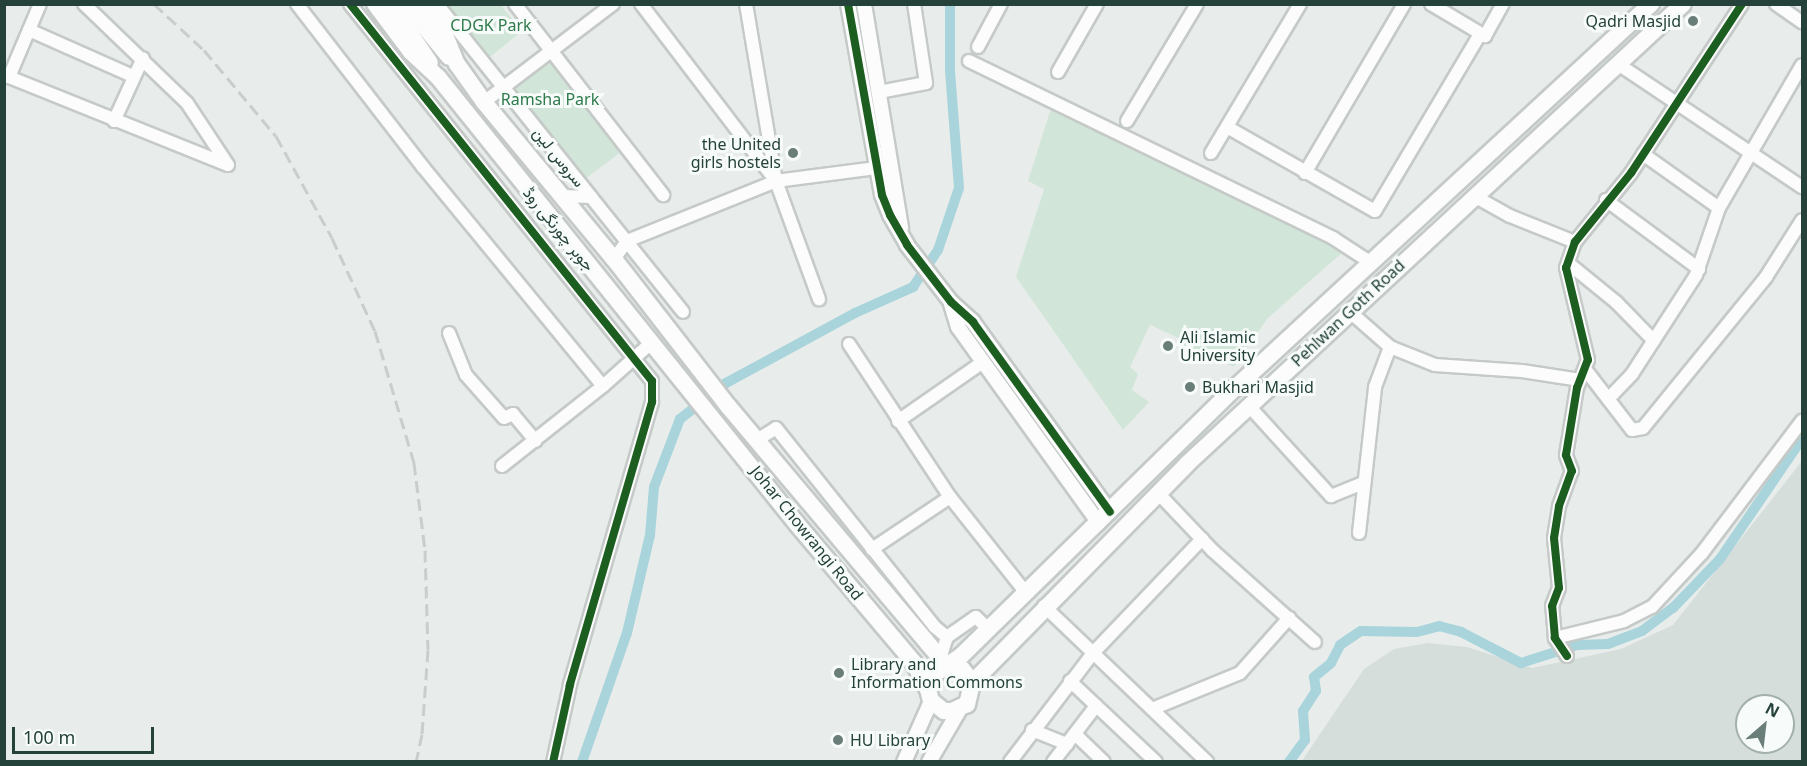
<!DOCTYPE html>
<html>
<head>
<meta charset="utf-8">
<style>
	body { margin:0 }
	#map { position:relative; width:1807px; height:766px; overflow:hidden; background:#e8edeb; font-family:"Noto Sans",Vazirmatn,sans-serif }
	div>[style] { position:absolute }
	.built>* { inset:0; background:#d6dedb }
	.green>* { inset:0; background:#d1e6d8 }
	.canal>* { height:10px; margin:-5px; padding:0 5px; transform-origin:5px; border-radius:5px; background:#a9d4db }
	.roads { filter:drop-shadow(2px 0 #c5cac8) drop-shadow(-2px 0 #c5cac8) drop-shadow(0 2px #c5cac8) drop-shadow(0 -2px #c5cac8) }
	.minor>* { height:12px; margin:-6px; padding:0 6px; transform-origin:6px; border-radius:6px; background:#fcfcfc }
	.tertiary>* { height:14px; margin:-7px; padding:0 7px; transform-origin:7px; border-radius:7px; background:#fcfcfc }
	.secondary>* { height:16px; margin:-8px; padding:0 8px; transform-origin:8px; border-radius:8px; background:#fcfcfc }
	.rail>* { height:3px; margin-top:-1.5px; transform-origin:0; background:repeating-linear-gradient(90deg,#c9cdcc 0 12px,transparent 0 18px) }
	.cycleway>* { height:8px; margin:-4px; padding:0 4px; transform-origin:4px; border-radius:4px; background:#1b5e20 }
	.dots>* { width:16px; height:16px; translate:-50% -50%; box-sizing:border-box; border:3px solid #f7fbf9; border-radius:50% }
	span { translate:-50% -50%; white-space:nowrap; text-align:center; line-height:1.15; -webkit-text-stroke:6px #f7fbf9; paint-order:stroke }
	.poi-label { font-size:16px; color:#24423a }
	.right { translate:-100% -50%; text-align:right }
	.left { translate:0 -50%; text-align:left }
	.park-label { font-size:16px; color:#2d7a4b }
	.street-label { font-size:16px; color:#24423a }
	.frame { position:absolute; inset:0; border:6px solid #24423a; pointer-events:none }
	.north { position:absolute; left:1735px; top:694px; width:60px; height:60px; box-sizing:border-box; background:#f7fbf9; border:2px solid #a3b1ad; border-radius:50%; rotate:28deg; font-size:16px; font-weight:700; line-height:24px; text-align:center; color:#24423a }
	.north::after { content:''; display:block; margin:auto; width:21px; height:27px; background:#697e78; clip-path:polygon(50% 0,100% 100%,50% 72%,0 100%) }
	.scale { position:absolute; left:12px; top:727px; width:142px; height:27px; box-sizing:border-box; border:3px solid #24423a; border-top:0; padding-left:8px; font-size:18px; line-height:21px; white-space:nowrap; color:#24423a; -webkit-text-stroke:4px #f7fbf9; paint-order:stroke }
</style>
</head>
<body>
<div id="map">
	<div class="built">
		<i style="clip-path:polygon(evenodd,1802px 461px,1802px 761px,1301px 762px,1364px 669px,1394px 649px,1428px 643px,1467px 647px,1532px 668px,1621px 649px,1673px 625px,1802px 461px,1747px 706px,1783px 706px,1783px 742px,1747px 742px,1747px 706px)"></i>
	</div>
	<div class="green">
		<i style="clip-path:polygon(449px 5px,501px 5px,522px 31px,490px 57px)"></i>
		<i style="clip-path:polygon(552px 61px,621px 152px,585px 179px,510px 89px)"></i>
		<i style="clip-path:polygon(1052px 105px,1312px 232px,1344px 251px,1267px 319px,1234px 367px,1183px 346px,1179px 338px,1150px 325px,1130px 367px,1138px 374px,1132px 390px,1149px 402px,1123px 430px,1016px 277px,1044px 189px,1028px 181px)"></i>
	</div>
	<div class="canal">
		<i style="left:582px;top:762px;width:137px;rotate:-70.8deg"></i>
		<i style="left:627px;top:633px;width:101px;rotate:-76.8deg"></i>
		<i style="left:650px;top:535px;width:48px;rotate:-85.2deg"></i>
		<i style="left:654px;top:487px;width:73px;rotate:-69.1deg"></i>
		<i style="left:680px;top:419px;width:58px;rotate:-38deg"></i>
		<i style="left:726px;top:383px;width:147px;rotate:-28.5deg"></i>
		<i style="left:855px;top:313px;width:64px;rotate:-24.1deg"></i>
		<i style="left:913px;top:287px;width:45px;rotate:-56deg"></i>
		<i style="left:938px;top:250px;width:65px;rotate:-71.3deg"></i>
		<i style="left:959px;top:188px;width:118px;rotate:-94.4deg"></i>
		<i style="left:950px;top:70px;width:66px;rotate:-90deg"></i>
		<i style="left:1289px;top:762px;width:27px;rotate:-54deg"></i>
		<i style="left:1305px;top:740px;width:29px;rotate:-94deg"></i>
		<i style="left:1303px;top:711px;width:24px;rotate:-57deg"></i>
		<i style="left:1316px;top:691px;width:14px;rotate:-98deg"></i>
		<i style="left:1314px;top:677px;width:22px;rotate:-39deg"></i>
		<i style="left:1331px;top:663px;width:20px;rotate:-63deg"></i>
		<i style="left:1340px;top:645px;width:25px;rotate:-34deg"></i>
		<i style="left:1361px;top:631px;width:56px;rotate:1deg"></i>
		<i style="left:1417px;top:632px;width:23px;rotate:-15deg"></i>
		<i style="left:1439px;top:626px;width:23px;rotate:15deg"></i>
		<i style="left:1461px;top:632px;width:68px;rotate:27.3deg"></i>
		<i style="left:1521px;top:663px;width:59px;rotate:-17.8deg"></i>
		<i style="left:1577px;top:645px;width:31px;rotate:-2deg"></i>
		<i style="left:1608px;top:644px;width:36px;rotate:-21deg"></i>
		<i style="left:1642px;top:631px;width:39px;rotate:-37deg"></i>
		<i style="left:1673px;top:608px;width:68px;rotate:-46.2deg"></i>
		<i style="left:1720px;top:559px;width:145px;rotate:-55.7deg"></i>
	</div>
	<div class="roads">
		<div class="minor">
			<i style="left:297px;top:4px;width:206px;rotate:52.3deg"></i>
			<i style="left:423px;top:167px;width:283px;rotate:50.6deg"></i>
			<i style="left:350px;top:4px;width:483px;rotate:51.3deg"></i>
			<i style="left:652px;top:381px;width:21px;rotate:90deg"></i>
			<i style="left:652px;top:402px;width:295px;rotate:106.2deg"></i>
			<i style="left:570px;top:685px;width:79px;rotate:102.4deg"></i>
			<i style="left:437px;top:4px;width:247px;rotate:51.4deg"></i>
			<i style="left:515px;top:4px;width:242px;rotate:52.2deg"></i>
			<i style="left:641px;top:4px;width:223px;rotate:52.7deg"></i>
			<i style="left:776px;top:181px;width:126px;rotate:70deg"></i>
			<i style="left:746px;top:4px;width:180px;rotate:80.4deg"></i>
			<i style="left:1431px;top:4px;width:63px;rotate:30.7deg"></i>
			<i style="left:1485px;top:36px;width:37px;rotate:-61deg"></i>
			<i style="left:1776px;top:4px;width:32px;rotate:35deg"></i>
			<i style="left:29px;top:30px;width:114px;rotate:23.9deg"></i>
			<i style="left:978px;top:47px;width:49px;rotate:-61.9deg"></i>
			<i style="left:969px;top:61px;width:405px;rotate:25.9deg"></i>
			<i style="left:1333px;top:238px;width:44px;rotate:33deg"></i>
			<i style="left:1621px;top:66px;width:218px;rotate:33.8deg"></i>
			<i style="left:1058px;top:72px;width:78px;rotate:-60.2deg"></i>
			<i style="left:4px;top:75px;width:241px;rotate:21.9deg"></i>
			<i style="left:228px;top:165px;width:74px;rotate:-123.5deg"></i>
			<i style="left:187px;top:103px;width:143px;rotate:-136.1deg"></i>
			<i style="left:9px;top:77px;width:79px;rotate:-67deg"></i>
			<i style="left:879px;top:92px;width:48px;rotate:-10.8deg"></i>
			<i style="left:926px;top:83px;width:80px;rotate:-98.6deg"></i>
			<i style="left:484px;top:102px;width:162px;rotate:-37.2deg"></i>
			<i style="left:114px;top:121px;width:69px;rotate:-65.3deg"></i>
			<i style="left:1127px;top:121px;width:136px;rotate:-59.1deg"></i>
			<i style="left:1227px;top:127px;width:170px;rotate:29.6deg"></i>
			<i style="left:1375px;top:211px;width:206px;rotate:-59.3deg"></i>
			<i style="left:1211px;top:153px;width:174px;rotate:-59.1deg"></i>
			<i style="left:1643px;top:154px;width:93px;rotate:35.4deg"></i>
			<i style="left:1305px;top:173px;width:196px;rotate:-59.6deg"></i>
			<i style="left:561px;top:196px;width:30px;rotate:2deg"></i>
			<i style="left:591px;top:197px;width:147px;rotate:51.3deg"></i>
			<i style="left:1474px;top:196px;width:41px;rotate:29.1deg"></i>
			<i style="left:1510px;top:216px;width:70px;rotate:21.8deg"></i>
			<i style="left:1606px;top:200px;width:116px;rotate:36.6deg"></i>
			<i style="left:614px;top:259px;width:22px;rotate:-54deg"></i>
			<i style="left:627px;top:241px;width:161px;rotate:-21.9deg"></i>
			<i style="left:776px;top:181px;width:101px;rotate:-7.4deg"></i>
			<i style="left:1568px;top:263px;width:62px;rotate:39.1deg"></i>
			<i style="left:1616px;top:302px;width:54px;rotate:45.7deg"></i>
			<i style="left:1349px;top:311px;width:55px;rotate:41.3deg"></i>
			<i style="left:1390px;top:347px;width:48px;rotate:21.8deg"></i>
			<i style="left:1435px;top:365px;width:87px;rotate:3.9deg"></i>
			<i style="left:1522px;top:371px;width:59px;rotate:8.8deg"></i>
			<i style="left:449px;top:333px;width:45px;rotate:68deg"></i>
			<i style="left:466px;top:375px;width:57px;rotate:48.5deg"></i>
			<i style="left:504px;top:418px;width:10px;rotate:-24deg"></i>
			<i style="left:513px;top:414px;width:35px;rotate:50deg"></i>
			<i style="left:849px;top:344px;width:183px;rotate:56.6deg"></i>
			<i style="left:950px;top:497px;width:94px;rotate:146.3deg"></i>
			<i style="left:1585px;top:369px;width:77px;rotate:52.4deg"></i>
			<i style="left:1632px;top:430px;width:11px;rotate:-10deg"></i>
			<i style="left:1643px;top:428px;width:195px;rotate:-50.8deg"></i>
			<i style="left:1766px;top:277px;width:67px;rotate:-57.7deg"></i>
			<i style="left:1608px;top:399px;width:35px;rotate:-46deg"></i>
			<i style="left:1632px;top:374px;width:118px;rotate:-57.1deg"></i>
			<i style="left:1696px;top:275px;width:71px;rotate:-71.1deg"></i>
			<i style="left:1719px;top:208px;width:165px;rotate:-59.9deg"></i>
			<i style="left:1249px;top:406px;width:122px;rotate:47.7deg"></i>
			<i style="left:1331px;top:496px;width:35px;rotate:-22deg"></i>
			<i style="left:898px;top:421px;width:103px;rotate:-34.8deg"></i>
			<i style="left:757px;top:440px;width:22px;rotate:-32deg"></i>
			<i style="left:776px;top:428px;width:255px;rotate:51.4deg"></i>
			<i style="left:935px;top:627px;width:16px;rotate:40deg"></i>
			<i style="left:947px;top:637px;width:22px;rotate:108deg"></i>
			<i style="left:502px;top:466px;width:129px;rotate:-38.4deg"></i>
			<i style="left:603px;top:386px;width:66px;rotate:-41.9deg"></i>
			<i style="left:1158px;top:493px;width:79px;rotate:46.5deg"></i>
			<i style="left:1212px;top:550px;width:138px;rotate:41.8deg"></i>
			<i style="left:950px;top:497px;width:122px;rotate:51.6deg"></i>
			<i style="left:1359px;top:533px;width:147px;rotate:-83.7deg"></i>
			<i style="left:1375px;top:387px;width:43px;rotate:-69.4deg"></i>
			<i style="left:1044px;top:606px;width:226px;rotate:43.7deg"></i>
			<i style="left:947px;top:637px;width:35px;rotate:-35deg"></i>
			<i style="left:976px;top:617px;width:17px;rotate:45deg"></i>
			<i style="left:1555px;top:638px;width:71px;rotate:-13.8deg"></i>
			<i style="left:1624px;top:621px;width:31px;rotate:-27deg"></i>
			<i style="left:1652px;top:607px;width:74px;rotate:-47.2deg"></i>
			<i style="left:1702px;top:553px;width:166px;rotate:-52.9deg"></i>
			<i style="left:1567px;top:656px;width:22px;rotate:-124deg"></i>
			<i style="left:1555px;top:638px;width:32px;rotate:-95deg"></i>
			<i style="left:1552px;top:606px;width:19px;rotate:-69deg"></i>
			<i style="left:1559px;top:588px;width:50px;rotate:-95.7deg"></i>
			<i style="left:1554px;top:538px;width:32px;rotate:-81deg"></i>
			<i style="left:1559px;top:506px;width:37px;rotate:-70deg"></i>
			<i style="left:1572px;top:471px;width:17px;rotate:-111deg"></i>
			<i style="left:1566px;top:455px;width:68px;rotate:-80.7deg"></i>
			<i style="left:1577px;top:388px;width:30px;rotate:-69deg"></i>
			<i style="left:1588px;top:360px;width:95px;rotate:-103.4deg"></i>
			<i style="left:1566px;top:268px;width:28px;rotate:-71deg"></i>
			<i style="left:1575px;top:242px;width:89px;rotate:-50.9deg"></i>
			<i style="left:1631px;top:173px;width:202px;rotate:-56.7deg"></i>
			<i style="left:1070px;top:681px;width:118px;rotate:43.3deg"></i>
			<i style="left:1152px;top:709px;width:95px;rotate:-22.2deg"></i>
			<i style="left:1240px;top:673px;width:74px;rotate:-48.3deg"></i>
			<i style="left:1032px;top:730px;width:38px;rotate:22deg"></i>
			<i style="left:1075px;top:734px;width:40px;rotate:44deg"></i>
			<i style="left:1010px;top:762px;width:137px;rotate:-52.7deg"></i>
			<i style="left:1093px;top:653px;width:158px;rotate:-46.3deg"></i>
			<i style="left:1053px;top:762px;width:71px;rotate:-52.5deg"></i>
		</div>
		<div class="tertiary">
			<i style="left:848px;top:4px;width:194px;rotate:79.9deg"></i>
			<i style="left:882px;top:195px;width:22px;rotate:68deg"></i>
			<i style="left:890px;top:215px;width:34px;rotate:60deg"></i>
			<i style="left:907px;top:245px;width:72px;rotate:52.3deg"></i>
			<i style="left:951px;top:302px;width:30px;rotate:42deg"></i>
			<i style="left:973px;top:322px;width:234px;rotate:54.2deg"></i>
			<i style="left:864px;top:4px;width:227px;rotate:80.6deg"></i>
			<i style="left:951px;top:304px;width:24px;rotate:73deg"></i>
			<i style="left:958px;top:327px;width:241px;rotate:54.3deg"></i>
			<i style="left:904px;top:762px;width:67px;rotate:-66.1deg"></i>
			<i style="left:929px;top:762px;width:61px;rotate:-59.7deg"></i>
		</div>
		<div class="secondary">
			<i style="left:375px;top:4px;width:60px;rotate:53.1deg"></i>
			<i style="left:411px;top:52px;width:37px;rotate:43deg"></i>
			<i style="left:438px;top:77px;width:573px;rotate:51.23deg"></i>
			<i style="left:797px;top:524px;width:182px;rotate:49.9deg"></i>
			<i style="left:914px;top:663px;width:30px;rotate:62deg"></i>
			<i style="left:390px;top:4px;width:71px;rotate:55.9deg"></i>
			<i style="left:406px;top:4px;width:68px;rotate:50.9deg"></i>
			<i style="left:421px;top:4px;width:39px;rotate:52deg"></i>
			<i style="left:445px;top:35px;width:31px;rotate:68deg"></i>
			<i style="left:457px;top:64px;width:47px;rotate:54.6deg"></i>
			<i style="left:484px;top:102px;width:204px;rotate:50.4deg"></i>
			<i style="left:614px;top:259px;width:186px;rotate:52.2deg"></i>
			<i style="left:728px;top:406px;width:340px;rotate:49.9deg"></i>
			<i style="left:947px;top:666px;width:16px;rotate:14deg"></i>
			<i style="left:963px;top:670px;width:16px;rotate:55deg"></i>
			<i style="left:972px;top:683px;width:22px;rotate:103deg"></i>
			<i style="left:967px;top:704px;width:17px;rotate:155deg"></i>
			<i style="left:952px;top:711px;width:8px;rotate:180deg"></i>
			<i style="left:944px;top:711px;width:16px;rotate:-142deg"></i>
			<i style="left:931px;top:701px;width:12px;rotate:-104deg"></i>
			<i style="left:928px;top:689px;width:15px;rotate:-70deg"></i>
			<i style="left:933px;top:675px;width:34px;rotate:-34deg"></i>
			<i style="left:961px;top:656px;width:382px;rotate:-44.4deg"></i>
			<i style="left:1234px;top:389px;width:568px;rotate:-42.72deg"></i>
			<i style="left:972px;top:683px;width:307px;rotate:-45.5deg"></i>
			<i style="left:1187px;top:464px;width:676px;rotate:-42.84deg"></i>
		</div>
	</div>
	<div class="rail">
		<i style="left:154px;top:4px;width:68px;rotate:42.6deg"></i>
		<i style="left:204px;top:50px;width:112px;rotate:50.1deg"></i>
		<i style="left:276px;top:136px;width:116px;rotate:61.2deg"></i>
		<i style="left:332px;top:238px;width:102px;rotate:65.2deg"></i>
		<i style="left:375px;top:331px;width:138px;rotate:73.5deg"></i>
		<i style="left:414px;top:463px;width:88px;rotate:82.8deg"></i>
		<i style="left:425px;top:550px;width:100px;rotate:88.3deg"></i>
		<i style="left:428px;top:650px;width:84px;rotate:94.1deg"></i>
		<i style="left:422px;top:734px;width:29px;rotate:102deg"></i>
	</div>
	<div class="cycleway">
		<i style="left:350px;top:4px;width:483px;rotate:51.3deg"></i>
		<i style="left:652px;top:381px;width:21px;rotate:90deg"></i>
		<i style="left:652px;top:402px;width:295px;rotate:106.2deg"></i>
		<i style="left:570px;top:685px;width:79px;rotate:102.4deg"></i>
		<i style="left:848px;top:4px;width:194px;rotate:79.9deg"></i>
		<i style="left:882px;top:195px;width:22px;rotate:68deg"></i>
		<i style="left:890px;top:215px;width:34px;rotate:60deg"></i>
		<i style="left:907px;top:245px;width:72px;rotate:52.3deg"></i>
		<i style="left:951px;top:302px;width:30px;rotate:42deg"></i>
		<i style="left:973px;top:322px;width:234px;rotate:54.2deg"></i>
		<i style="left:1567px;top:656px;width:22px;rotate:-124deg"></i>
		<i style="left:1555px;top:638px;width:32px;rotate:-95deg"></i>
		<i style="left:1552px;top:606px;width:19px;rotate:-69deg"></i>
		<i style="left:1559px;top:588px;width:50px;rotate:-95.7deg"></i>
		<i style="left:1554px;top:538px;width:32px;rotate:-81deg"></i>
		<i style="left:1559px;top:506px;width:37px;rotate:-70deg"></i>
		<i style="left:1572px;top:471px;width:17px;rotate:-111deg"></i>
		<i style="left:1566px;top:455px;width:68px;rotate:-80.7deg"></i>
		<i style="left:1577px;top:388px;width:30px;rotate:-69deg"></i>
		<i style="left:1588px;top:360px;width:95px;rotate:-103.4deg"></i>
		<i style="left:1566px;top:268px;width:28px;rotate:-71deg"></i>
		<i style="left:1575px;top:242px;width:89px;rotate:-50.9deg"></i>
		<i style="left:1631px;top:173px;width:202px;rotate:-56.7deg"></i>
	</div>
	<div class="dots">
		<i style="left:1693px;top:21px;background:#697e78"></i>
		<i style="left:793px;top:153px;background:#697e78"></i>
		<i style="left:1168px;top:346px;background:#697e78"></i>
		<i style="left:1190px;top:387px;background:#697e78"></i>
		<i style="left:839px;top:673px;background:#697e78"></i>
		<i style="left:838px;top:740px;background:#697e78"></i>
	</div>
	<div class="poi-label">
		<span class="right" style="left:1681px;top:21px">Qadri Masjid</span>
		<span class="right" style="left:781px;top:153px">the United<br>girls hostels</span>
		<span class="left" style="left:1180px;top:346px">Ali Islamic<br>University</span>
		<span class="left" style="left:1202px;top:387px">Bukhari Masjid</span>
		<span class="left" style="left:851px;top:673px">Library and<br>Information Commons</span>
		<span class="left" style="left:850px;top:740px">HU Library</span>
	</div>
	<div class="park-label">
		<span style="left:491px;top:25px">CDGK Park</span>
		<span style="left:550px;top:99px">Ramsha Park</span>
	</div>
	<div class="street-label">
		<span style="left:559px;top:157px;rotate:51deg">سروس لین</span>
		<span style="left:559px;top:229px;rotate:51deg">جوہر چورنگی روڈ</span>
		<span style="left:1348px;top:313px;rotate:-43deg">Pehlwan Goth Road</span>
		<span style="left:807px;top:533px;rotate:51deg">Johar Chowrangi Road</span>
	</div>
	<div class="frame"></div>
	<div class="north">N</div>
	<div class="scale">100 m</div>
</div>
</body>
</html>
